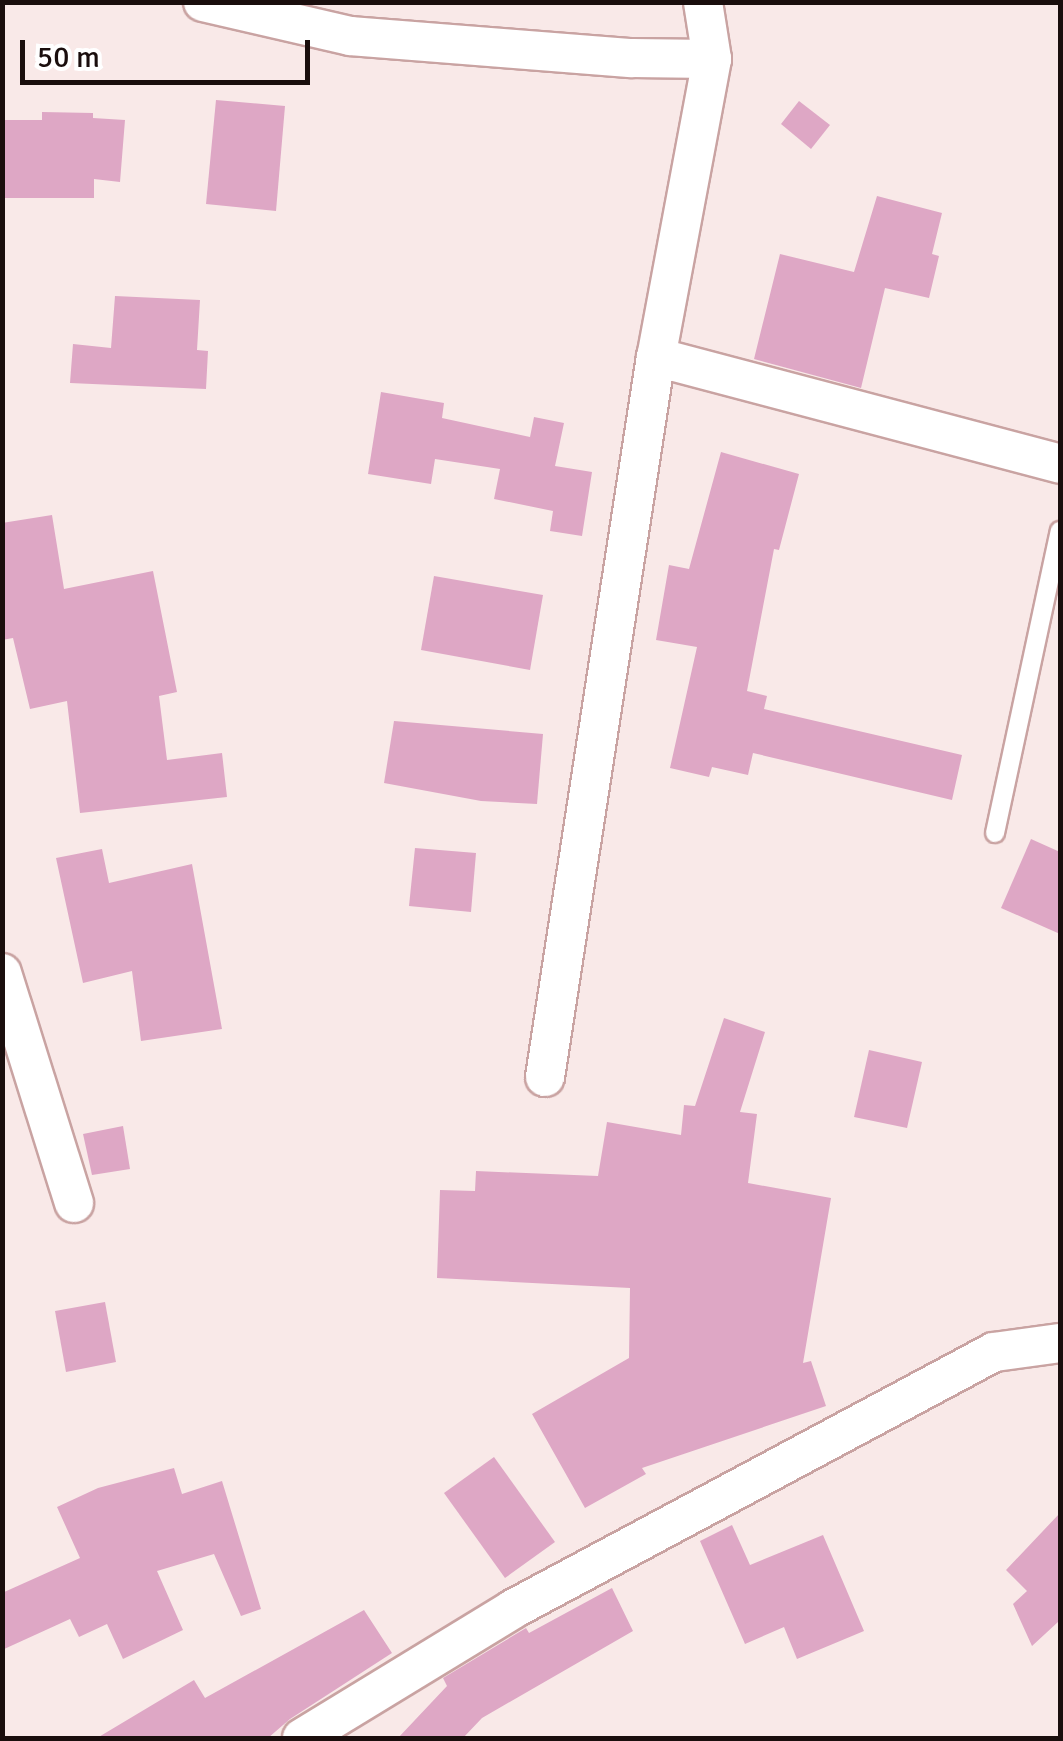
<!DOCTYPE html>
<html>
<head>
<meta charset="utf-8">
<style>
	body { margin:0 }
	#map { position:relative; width:1063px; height:1741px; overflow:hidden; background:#f9e9e8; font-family:Signika,sans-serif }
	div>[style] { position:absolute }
	.building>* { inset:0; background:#dea7c5 }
	.roads { filter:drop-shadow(2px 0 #c9a3a2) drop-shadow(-2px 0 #c9a3a2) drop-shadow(0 2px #c9a3a2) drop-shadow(0 -2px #c9a3a2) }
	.lane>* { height:18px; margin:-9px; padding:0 9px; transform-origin:9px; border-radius:9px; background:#fff }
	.street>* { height:38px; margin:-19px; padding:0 19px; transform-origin:19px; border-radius:19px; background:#fff }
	span { translate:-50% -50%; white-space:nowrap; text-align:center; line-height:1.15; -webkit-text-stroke:10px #fff; paint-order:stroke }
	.frame { position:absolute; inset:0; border:5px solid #1a0e0d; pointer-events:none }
	.scale { position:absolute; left:20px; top:40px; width:290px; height:45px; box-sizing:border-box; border:5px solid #1a0e0d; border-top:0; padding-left:12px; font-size:30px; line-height:35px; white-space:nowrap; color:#1a0e0d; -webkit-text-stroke:8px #fff; paint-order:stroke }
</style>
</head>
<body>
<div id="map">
	<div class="building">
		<i style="clip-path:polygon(216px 100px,285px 106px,276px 211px,206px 204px)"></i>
		<i style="clip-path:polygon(799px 101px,830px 125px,811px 149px,781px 124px)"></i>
		<i style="clip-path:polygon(42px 112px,93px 113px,93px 118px,125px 120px,120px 182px,94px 179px,94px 198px,2px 198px,2px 120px,42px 120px)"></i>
		<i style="clip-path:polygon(877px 196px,942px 213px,932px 254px,939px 256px,929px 298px,885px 288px,861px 388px,754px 359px,780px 254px,854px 272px)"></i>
		<i style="clip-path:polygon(115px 296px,200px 300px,197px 350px,208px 351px,206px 389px,70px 383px,73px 344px,111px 348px)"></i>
		<i style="clip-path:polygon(381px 392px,444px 403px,442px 418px,530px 437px,534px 417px,564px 423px,555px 466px,592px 472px,582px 536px,550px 531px,553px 511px,494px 499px,500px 469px,435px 459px,431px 484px,368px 474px)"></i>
		<i style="clip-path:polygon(721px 452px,799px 474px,779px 550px,774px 549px,747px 691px,767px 696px,764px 709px,962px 755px,952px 800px,753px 753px,748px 775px,712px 767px,709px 777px,670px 768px,697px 647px,656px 640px,669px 565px,689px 569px)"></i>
		<i style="clip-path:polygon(52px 515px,64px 589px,153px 571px,177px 692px,159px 696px,167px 760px,222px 753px,227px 797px,80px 813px,67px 701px,30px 709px,13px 638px,2px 640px,2px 523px)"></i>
		<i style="clip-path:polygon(434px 576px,543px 595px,530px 670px,421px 650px)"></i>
		<i style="clip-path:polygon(394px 721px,543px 734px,537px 804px,481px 801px,384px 783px)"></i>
		<i style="clip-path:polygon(1031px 839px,1060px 852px,1060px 934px,1001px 908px)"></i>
		<i style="clip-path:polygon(415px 848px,476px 853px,471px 912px,409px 906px)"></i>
		<i style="clip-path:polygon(102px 849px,109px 883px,192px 864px,222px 1029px,141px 1041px,132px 971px,83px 983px,56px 858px)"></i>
		<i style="clip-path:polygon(724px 1018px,765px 1032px,740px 1112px,757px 1114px,748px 1183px,831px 1198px,803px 1363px,811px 1361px,826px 1406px,642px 1468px,646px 1474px,585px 1508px,532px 1414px,629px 1358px,630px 1288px,437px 1278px,440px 1190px,475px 1191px,476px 1171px,598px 1176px,607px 1122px,681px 1135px,684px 1105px,695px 1106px)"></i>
		<i style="clip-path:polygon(869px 1050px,922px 1062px,907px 1128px,854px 1117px)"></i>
		<i style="clip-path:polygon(123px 1126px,130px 1169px,92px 1175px,83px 1134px)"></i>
		<i style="clip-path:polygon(105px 1302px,116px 1362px,66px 1372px,55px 1311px)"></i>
		<i style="clip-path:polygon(494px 1457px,555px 1542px,505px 1578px,444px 1493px)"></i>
		<i style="clip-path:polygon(174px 1468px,182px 1494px,222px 1481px,261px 1609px,241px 1616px,214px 1554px,157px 1571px,183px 1630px,123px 1659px,107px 1624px,79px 1637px,70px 1619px,2px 1650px,2px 1593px,80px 1558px,57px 1507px,98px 1488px)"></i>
		<i style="clip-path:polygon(1060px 1513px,1060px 1624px,1058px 1622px,1032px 1646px,1013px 1604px,1027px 1591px,1006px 1570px)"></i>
		<i style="clip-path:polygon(732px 1525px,750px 1565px,823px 1535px,864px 1631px,797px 1659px,784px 1627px,745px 1644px,700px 1541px)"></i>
		<i style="clip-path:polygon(612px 1588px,633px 1631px,482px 1718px,463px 1738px,398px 1738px,447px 1686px,443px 1678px,526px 1628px,529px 1633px)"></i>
		<i style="clip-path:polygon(364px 1610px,392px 1653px,290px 1719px,268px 1738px,97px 1738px,194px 1680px,205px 1698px)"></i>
	</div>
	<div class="roads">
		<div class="lane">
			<i style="left:995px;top:833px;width:309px;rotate:-77.9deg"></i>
		</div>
		<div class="street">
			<i style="left:203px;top:2px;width:151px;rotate:13deg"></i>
			<i style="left:350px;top:36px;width:283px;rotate:4.5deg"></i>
			<i style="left:632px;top:58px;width:80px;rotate:0.7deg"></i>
			<i style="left:712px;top:59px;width:58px;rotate:-99deg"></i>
			<i style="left:712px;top:59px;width:303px;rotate:100.6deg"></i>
			<i style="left:656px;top:357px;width:418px;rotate:14.8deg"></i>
			<i style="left:2px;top:973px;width:241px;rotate:72.6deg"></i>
			<i style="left:545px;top:1077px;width:729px;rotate:-81.24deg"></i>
			<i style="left:302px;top:1738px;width:247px;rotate:-31.4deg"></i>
			<i style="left:513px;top:1609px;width:545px;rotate:-28.12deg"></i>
			<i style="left:994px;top:1352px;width:67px;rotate:-7.8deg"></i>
		</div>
	</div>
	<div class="frame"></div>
	<div class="scale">50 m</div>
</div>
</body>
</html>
